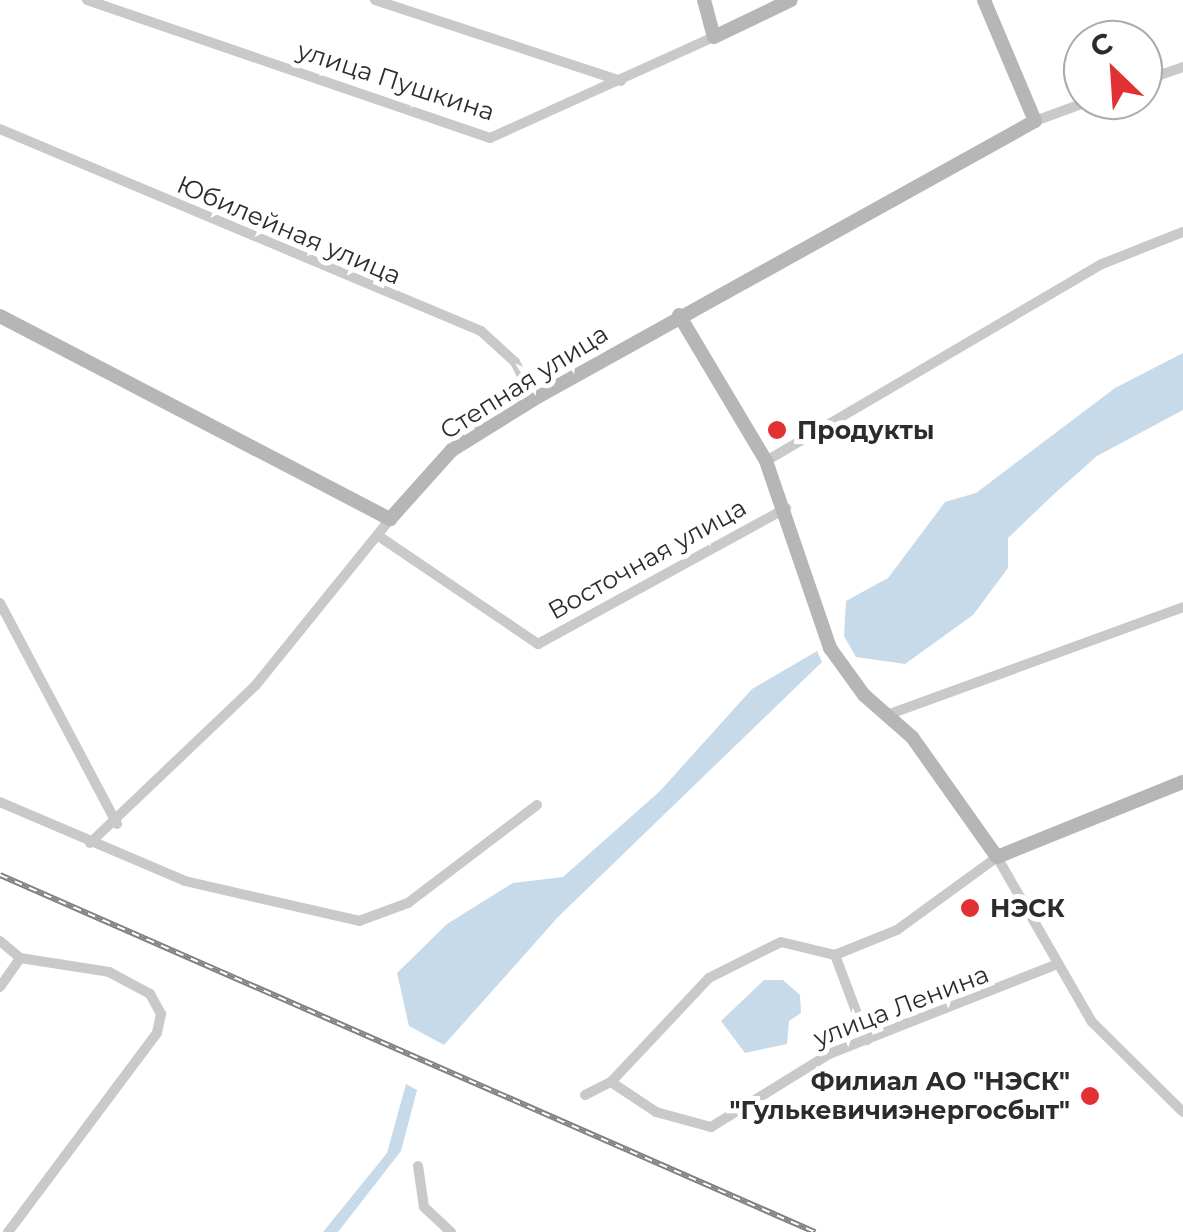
<!DOCTYPE html>
<html>
<head>
<meta charset="utf-8">
<style>
	body { margin:0 }
	#map { position:relative; width:1183px; height:1232px; overflow:hidden; background:#fff; font-family:Montserrat,sans-serif }
	div>[style] { position:absolute }
	.water>* { inset:0; background:#c6daea }
	.street>* { height:10px; margin:-5px; padding:0 5px; transform-origin:5px; border-radius:5px; background:#c9c9c9 }
	.secondary>* { height:14px; margin:-7px; padding:0 7px; transform-origin:7px; border-radius:7px; background:#b6b6b6 }
	.rail>* { height:6px; margin-top:-3px; transform-origin:0; background:repeating-linear-gradient(90deg,#fff 0 8px,#818181 0 16px); box-sizing:border-box; border-block:2px solid #818181 }
	.dots>* { width:28px; height:28px; translate:-50% -50%; box-sizing:border-box; border:5px solid #fff; border-radius:50% }
	span { translate:-50% -50%; white-space:nowrap; text-align:center; line-height:1.15; -webkit-text-stroke:10px #fff; paint-order:stroke }
	.street-label { font-size:25px; color:#2c2c2c }
	.poi-label { font-size:25px; color:#2c2c2c; font-weight:700 }
	.left { translate:0 -50%; text-align:left }
	.right { translate:-100% -50%; text-align:right }
	.north { position:absolute; left:1063px; top:20px; width:100px; height:100px; box-sizing:border-box; background:#fff; border:2px solid #ababab; border-radius:50%; rotate:335deg; font-size:28px; font-weight:700; line-height:40px; text-align:center; color:#2c2c2c }
	.north::after { content:''; display:block; margin:auto; width:35px; height:45px; background:#e13134; clip-path:polygon(50% 0,100% 100%,50% 72%,0 100%) }
</style>
</head>
<body>
<div id="map">
	<div class="water">
		<i style="clip-path:polygon(1183px 353px,1183px 410px,1097px 456px,1053px 495px,1008px 538px,1008px 568px,973px 615px,905px 664px,856px 657px,844px 636px,846px 601px,888px 578px,945px 502px,976px 493px,1115px 388px)"></i>
		<i style="clip-path:polygon(817px 651px,822px 662px,558px 917px,444px 1045px,409px 1026px,397px 973px,447px 924px,513px 883px,563px 877px,660px 791px,752px 689px)"></i>
		<i style="clip-path:polygon(764px 980px,783px 980px,800px 995px,801px 1013px,789px 1021px,787px 1044px,745px 1053px,721px 1021px)"></i>
		<i style="clip-path:polygon(406px 1084px,417px 1090px,401px 1151px,338px 1232px,323px 1232px,387px 1153px)"></i>
	</div>
	<div class="street">
		<i style="left:87px;top:0;width:426px;rotate:18.9deg"></i>
		<i style="left:490px;top:138px;width:246px;rotate:-24.3deg"></i>
		<i style="left:375px;top:0;width:259px;rotate:18.2deg"></i>
		<i style="left:1143px;top:81px;width:42px;rotate:-19.3deg"></i>
		<i style="left:1035px;top:121px;width:61px;rotate:-20.2deg"></i>
		<i style="left:0;top:129px;width:522px;rotate:22.78deg"></i>
		<i style="left:481px;top:331px;width:46px;rotate:42.4deg"></i>
		<i style="left:515px;top:362px;width:42px;rotate:62.8deg"></i>
		<i style="left:766px;top:461px;width:389px;rotate:-30.4deg"></i>
		<i style="left:1102px;top:264px;width:87px;rotate:-21.6deg"></i>
		<i style="left:380px;top:537px;width:191px;rotate:34.1deg"></i>
		<i style="left:538px;top:644px;width:283px;rotate:-28.7deg"></i>
		<i style="left:0;top:603px;width:250px;rotate:62.1deg"></i>
		<i style="left:887px;top:715px;width:315px;rotate:-20deg"></i>
		<i style="left:0;top:802px;width:201px;rotate:23.1deg"></i>
		<i style="left:185px;top:881px;width:179px;rotate:12.9deg"></i>
		<i style="left:359px;top:921px;width:52px;rotate:-20.2deg"></i>
		<i style="left:408px;top:903px;width:162px;rotate:-37.2deg"></i>
		<i style="left:90px;top:843px;width:228px;rotate:-43.6deg"></i>
		<i style="left:255px;top:686px;width:215px;rotate:-51deg"></i>
		<i style="left:0;top:941px;width:26px;rotate:40deg"></i>
		<i style="left:20px;top:958px;width:90px;rotate:8.9deg"></i>
		<i style="left:109px;top:972px;width:47px;rotate:28.2deg"></i>
		<i style="left:150px;top:994px;width:23px;rotate:61deg"></i>
		<i style="left:161px;top:1014px;width:19px;rotate:102deg"></i>
		<i style="left:157px;top:1033px;width:249px;rotate:126.8deg"></i>
		<i style="left:835px;top:955px;width:91px;rotate:69.4deg"></i>
		<i style="left:0;top:987px;width:35px;rotate:-55deg"></i>
		<i style="left:611px;top:1082px;width:54px;rotate:33.7deg"></i>
		<i style="left:656px;top:1112px;width:57px;rotate:15.3deg"></i>
		<i style="left:711px;top:1127px;width:139px;rotate:-31.7deg"></i>
		<i style="left:829px;top:1054px;width:246px;rotate:-21.5deg"></i>
		<i style="left:585px;top:1095px;width:29px;rotate:-27deg"></i>
		<i style="left:611px;top:1082px;width:143px;rotate:-46.7deg"></i>
		<i style="left:709px;top:978px;width:80px;rotate:-26.6deg"></i>
		<i style="left:781px;top:942px;width:56px;rotate:13.5deg"></i>
		<i style="left:835px;top:955px;width:67px;rotate:-22deg"></i>
		<i style="left:897px;top:930px;width:124px;rotate:-36.1deg"></i>
		<i style="left:997px;top:857px;width:190px;rotate:60.1deg"></i>
		<i style="left:1092px;top:1022px;width:128px;rotate:44.7deg"></i>
		<i style="left:418px;top:1166px;width:41px;rotate:81.7deg"></i>
		<i style="left:424px;top:1207px;width:37px;rotate:43deg"></i>
	</div>
	<div class="secondary">
		<i style="left:704px;top:0;width:38px;rotate:75deg"></i>
		<i style="left:714px;top:37px;width:85px;rotate:-25.7deg"></i>
		<i style="left:679px;top:315px;width:170px;rotate:59.2deg"></i>
		<i style="left:766px;top:461px;width:198px;rotate:71.1deg"></i>
		<i style="left:830px;top:648px;width:58px;rotate:54.1deg"></i>
		<i style="left:864px;top:695px;width:64px;rotate:41.2deg"></i>
		<i style="left:912px;top:737px;width:147px;rotate:54.7deg"></i>
		<i style="left:997px;top:857px;width:201px;rotate:-22deg"></i>
		<i style="left:0;top:316px;width:440px;rotate:27.5deg"></i>
		<i style="left:390px;top:519px;width:93px;rotate:-48.1deg"></i>
		<i style="left:452px;top:450px;width:97px;rotate:-31.9deg"></i>
		<i style="left:534px;top:399px;width:573px;rotate:-29.03deg"></i>
		<i style="left:1035px;top:121px;width:131px;rotate:-112.9deg"></i>
	</div>
	<div class="rail">
		<i style="left:0;top:875px;width:890px;rotate:23.66deg"></i>
	</div>
	<div class="dots">
		<i style="left:777px;top:430px;background:#e13134"></i>
		<i style="left:970px;top:908px;background:#e13134"></i>
		<i style="left:1090px;top:1096px;background:#e13134"></i>
	</div>
	<div class="street-label">
		<span style="left:396px;top:81px;rotate:18deg">улица Пушкина</span>
		<span style="left:289px;top:230px;rotate:23deg">Юбилейная улица</span>
		<span style="left:524px;top:382px;rotate:-32deg">Степная улица</span>
		<span style="left:647px;top:559px;rotate:-29deg">Восточная улица</span>
		<span style="left:901px;top:1006px;rotate:-21deg">улица Ленина</span>
	</div>
	<div class="poi-label">
		<span class="left" style="left:797px;top:430px">Продукты</span>
		<span class="left" style="left:990px;top:908px">НЭСК</span>
		<span class="right" style="left:1070px;top:1096px">Филиал АО "НЭСК"<br>"Гулькевичиэнергосбыт"</span>
	</div>
	<div class="north">С</div>
</div>
</body>
</html>
